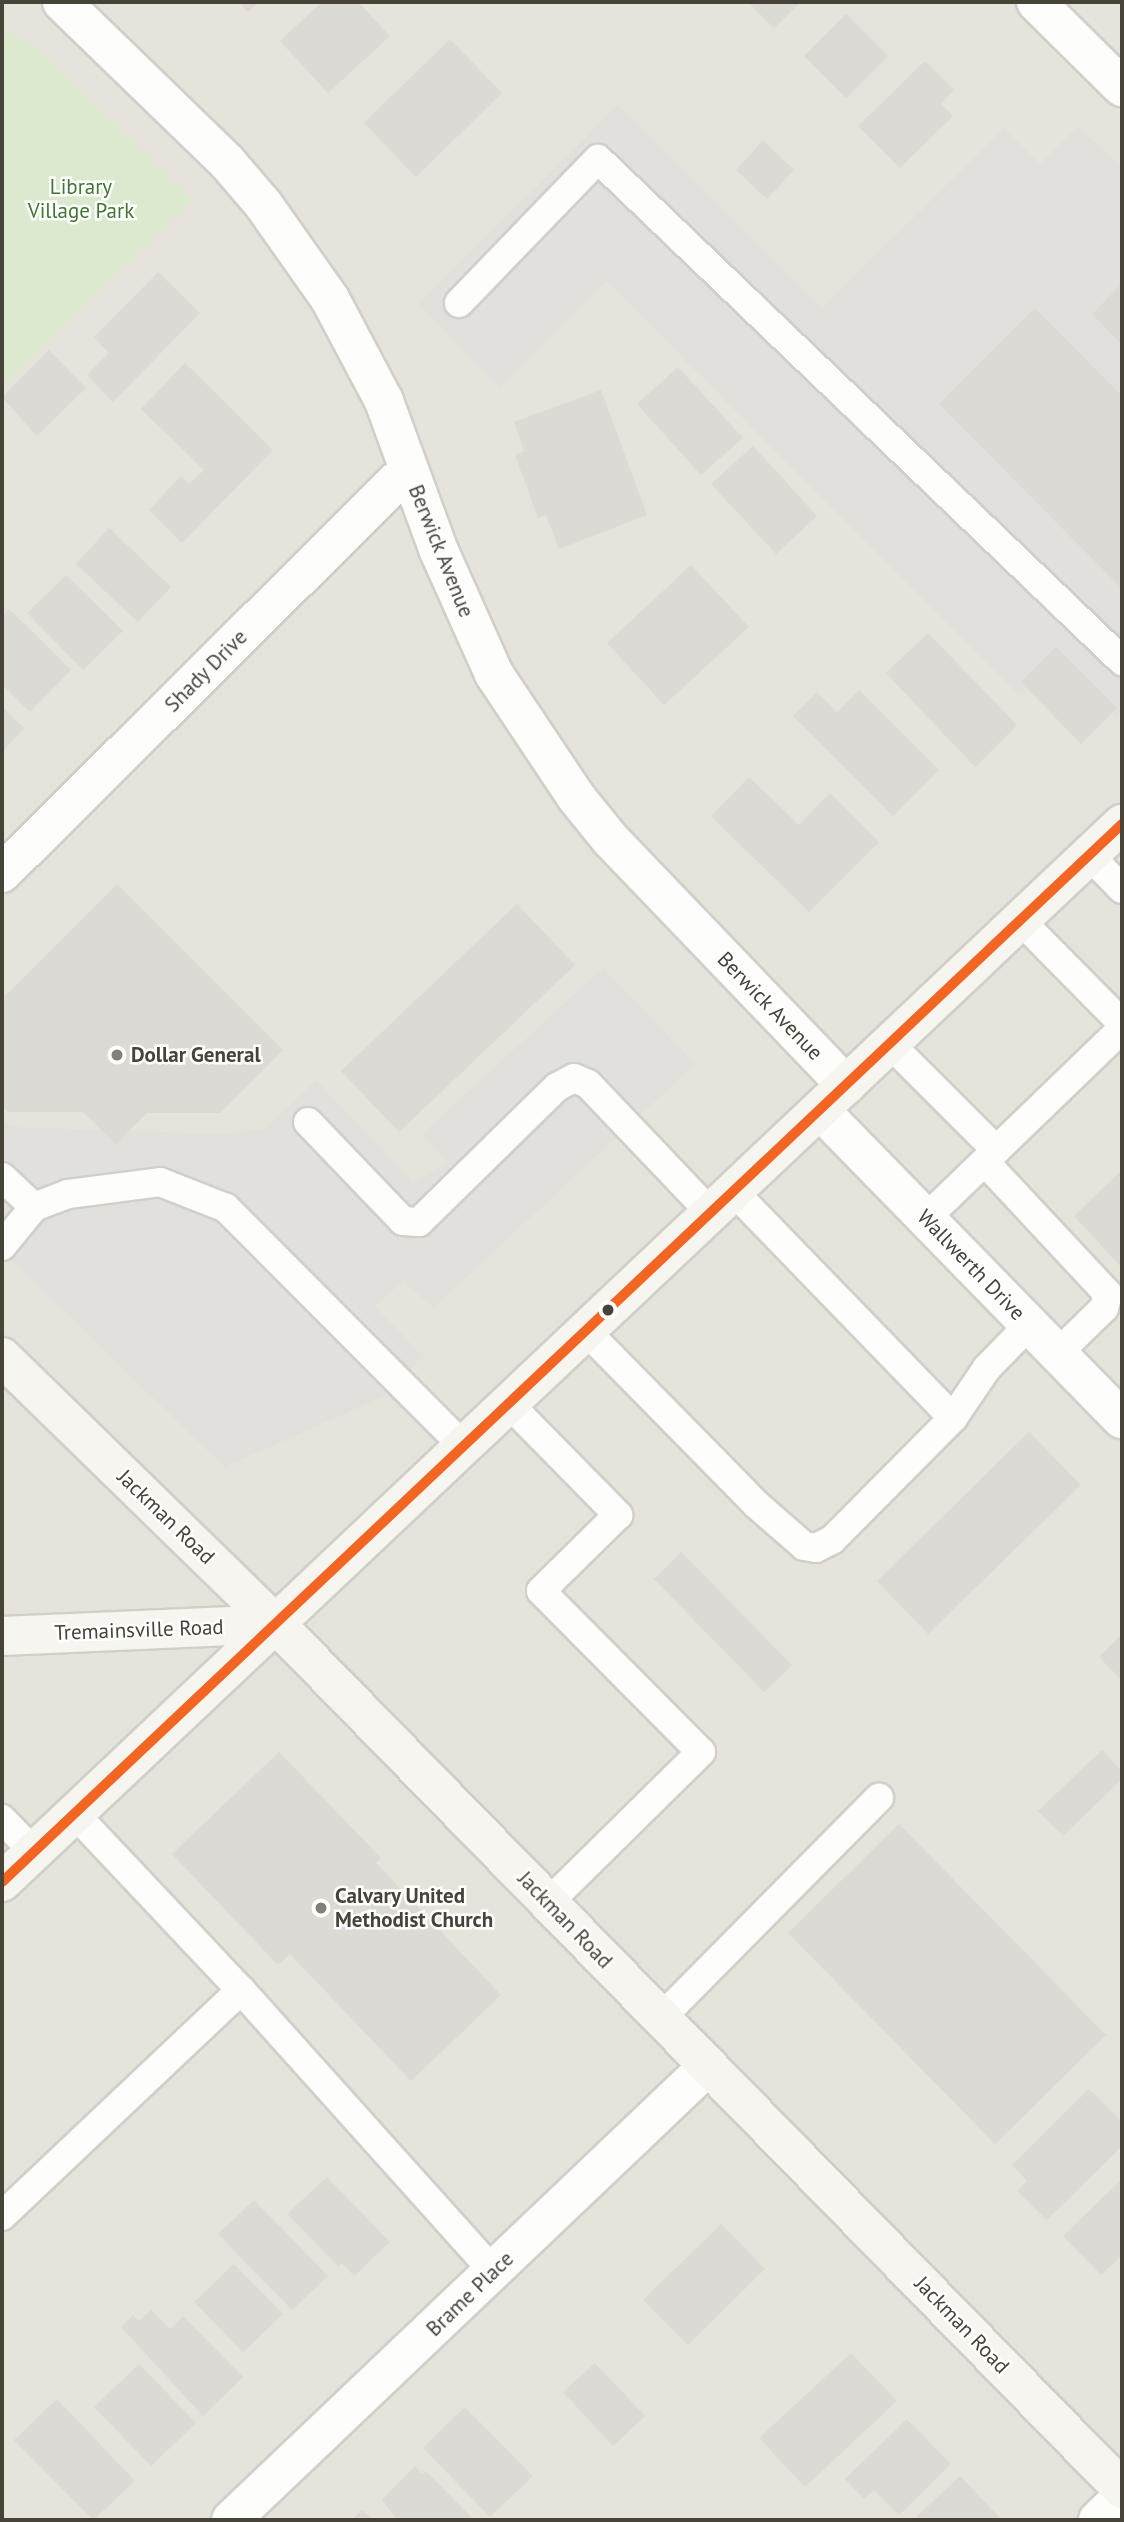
<!DOCTYPE html>
<html>
<head>
<meta charset="utf-8">
<style>
	body { margin:0 }
	#map { position:relative; width:1124px; height:2522px; overflow:hidden; background:#f2f1ec; font-family:"PT Sans",sans-serif }
	div>[style] { position:absolute }
	.residential>* { inset:0; background:#e5e3da }
	.green>* { inset:0; background:#dbeace }
	.parking>* { inset:0; background:#e1e0dc }
	.building>* { inset:0; background:#dbdad5 }
	.roads { filter:drop-shadow(2px 0 #d0cfca) drop-shadow(-2px 0 #d0cfca) drop-shadow(0 2px #d0cfca) drop-shadow(0 -2px #d0cfca) }
	.lane>* { height:28px; margin:-14px; padding:0 14px; transform-origin:14px; border-radius:14px; background:#fdfdfc }
	.street>* { height:38px; margin:-19px; padding:0 19px; transform-origin:19px; border-radius:19px; background:#fdfdfc }
	.secondary>* { height:38px; margin:-19px; padding:0 19px; transform-origin:19px; border-radius:19px; background:#f6f5f0 }
	.bus-1>* { height:10px; margin:-5px; padding:0 5px; transform-origin:5px; border-radius:5px; background:#f26522 }
	.dots>* { width:19px; height:19px; translate:-50% -50%; box-sizing:border-box; border:4px solid #fff; border-radius:50% }
	span { translate:-50% -50%; white-space:nowrap; text-align:center; line-height:1.15; -webkit-text-stroke:5px #fff; paint-order:stroke }
	.park-label { font-size:21px; color:#40762f }
	.street-label { font-size:21px; color:#474338 }
	.poi-label { font-size:21px; color:#474338; font-weight:700 }
	.left { translate:0 -50%; text-align:left }
	.frame { position:absolute; inset:0; border:4px solid #474338; pointer-events:none }
</style>
</head>
<body>
<div id="map">
	<div class="residential">
		<i style="clip-path:polygon(2px 2px,1122px 2px,1122px 2520px,2px 2520px)"></i>
	</div>
	<div class="green">
		<i style="clip-path:polygon(2px 30px,37px 47px,192px 200px,2px 387px)"></i>
	</div>
	<div class="parking">
		<i style="clip-path:polygon(618px 105px,822px 309px,1004px 128px,1040px 164px,1077px 127px,1122px 166px,1122px 283px,1092px 314px,1122px 345px,1122px 396px,1035px 309px,939px 404px,1122px 589px,1122px 709px,1116px 717px,1060px 660px,1021px 697px,606px 281px,500px 387px,418px 304px)"></i>
		<i style="clip-path:polygon(603px 968px,695px 1064px,433px 1308px,404px 1281px,374px 1306px,423px 1356px,384px 1396px,224px 1467px,2px 1250px,2px 1118px,11px 1127px,220px 1134px,265px 1130px,316px 1080px,413px 1183px,448px 1162px,422px 1134px)"></i>
	</div>
	<div class="building">
		<i style="clip-path:polygon(239px 2px,259px 2px,248px 12px)"></i>
		<i style="clip-path:polygon(322px 2px,358px 2px,390px 36px,328px 93px,280px 41px)"></i>
		<i style="clip-path:polygon(748px 2px,801px 2px,774px 28px)"></i>
		<i style="clip-path:polygon(846px 14px,888px 56px,846px 98px,804px 56px)"></i>
		<i style="clip-path:polygon(450px 39px,502px 93px,416px 177px,364px 123px)"></i>
		<i style="clip-path:polygon(925px 61px,954px 90px,941px 104px,953px 116px,900px 168px,858px 126px)"></i>
		<i style="clip-path:polygon(763px 140px,794px 170px,767px 199px,736px 170px)"></i>
		<i style="clip-path:polygon(158px 272px,200px 313px,113px 402px,87px 375px,109px 353px,94px 337px)"></i>
		<i style="clip-path:polygon(1122px 283px,1122px 345px,1092px 314px)"></i>
		<i style="clip-path:polygon(1035px 308px,1122px 396px,1122px 589px,939px 404px)"></i>
		<i style="clip-path:polygon(49px 350px,86px 388px,37px 436px,2px 397px)"></i>
		<i style="clip-path:polygon(185px 363px,273px 450px,182px 543px,149px 510px,181px 476px,189px 484px,204px 470px,141px 409px)"></i>
		<i style="clip-path:polygon(678px 367px,743px 438px,701px 475px,637px 404px)"></i>
		<i style="clip-path:polygon(601px 390px,647px 515px,559px 549px,546px 515px,538px 518px,515px 455px,524px 451px,514px 422px)"></i>
		<i style="clip-path:polygon(753px 446px,817px 516px,776px 554px,711px 484px)"></i>
		<i style="clip-path:polygon(109px 528px,171px 587px,138px 622px,76px 564px)"></i>
		<i style="clip-path:polygon(691px 565px,749px 627px,664px 705px,607px 643px)"></i>
		<i style="clip-path:polygon(66px 575px,123px 631px,83px 670px,27px 613px)"></i>
		<i style="clip-path:polygon(9px 609px,71px 670px,30px 712px,2px 684px,2px 617px)"></i>
		<i style="clip-path:polygon(928px 633px,1017px 725px,975px 767px,886px 673px)"></i>
		<i style="clip-path:polygon(1056px 647px,1117px 708px,1081px 744px,1021px 682px)"></i>
		<i style="clip-path:polygon(859px 690px,939px 770px,893px 816px,793px 716px,817px 692px,837px 712px)"></i>
		<i style="clip-path:polygon(2px 707px,24px 728px,2px 752px)"></i>
		<i style="clip-path:polygon(749px 777px,799px 825px,830px 793px,879px 842px,809px 912px,711px 816px)"></i>
		<i style="clip-path:polygon(117px 884px,283px 1050px,220px 1113px,147px 1113px,116px 1144px,83px 1112px,8px 1112px,2px 1106px,2px 999px)"></i>
		<i style="clip-path:polygon(517px 904px,575px 965px,399px 1132px,341px 1071px)"></i>
		<i style="clip-path:polygon(1122px 1170px,1122px 1268px,1074px 1216px)"></i>
		<i style="clip-path:polygon(1029px 1432px,1081px 1485px,928px 1634px,877px 1581px)"></i>
		<i style="clip-path:polygon(681px 1552px,792px 1665px,764px 1692px,654px 1579px)"></i>
		<i style="clip-path:polygon(1122px 1634px,1122px 1680px,1099px 1657px)"></i>
		<i style="clip-path:polygon(1102px 1750px,1122px 1771px,1122px 1779px,1063px 1836px,1038px 1811px)"></i>
		<i style="clip-path:polygon(279px 1752px,381px 1858px,376px 1863px,501px 1995px,411px 2081px,290px 1954px,278px 1965px,172px 1854px)"></i>
		<i style="clip-path:polygon(899px 1824px,1106px 2035px,995px 2144px,788px 1933px)"></i>
		<i style="clip-path:polygon(1089px 2089px,1122px 2122px,1122px 2146px,1047px 2220px,1017px 2191px,1027px 2181px,1012px 2165px)"></i>
		<i style="clip-path:polygon(327px 2177px,390px 2242px,354px 2276px,342px 2263px,338px 2266px,287px 2214px)"></i>
		<i style="clip-path:polygon(1122px 2179px,1122px 2255px,1101px 2275px,1063px 2236px)"></i>
		<i style="clip-path:polygon(254px 2200px,328px 2276px,292px 2310px,218px 2234px)"></i>
		<i style="clip-path:polygon(721px 2224px,765px 2269px,688px 2345px,643px 2300px)"></i>
		<i style="clip-path:polygon(234px 2264px,283px 2314px,243px 2352px,194px 2302px)"></i>
		<i style="clip-path:polygon(151px 2310px,170px 2329px,183px 2316px,243px 2377px,203px 2416px,121px 2327px,133px 2315px,139px 2321px)"></i>
		<i style="clip-path:polygon(851px 2353px,897px 2401px,805px 2487px,759px 2438px)"></i>
		<i style="clip-path:polygon(595px 2363px,645px 2416px,613px 2446px,563px 2392px)"></i>
		<i style="clip-path:polygon(139px 2364px,196px 2423px,151px 2466px,94px 2407px)"></i>
		<i style="clip-path:polygon(57px 2399px,135px 2481px,93px 2520px,14px 2440px)"></i>
		<i style="clip-path:polygon(465px 2407px,533px 2476px,490px 2517px,423px 2448px)"></i>
		<i style="clip-path:polygon(907px 2419px,951px 2464px,899px 2515px,874px 2490px,864px 2499px,845px 2479px)"></i>
		<i style="clip-path:polygon(415px 2466px,422px 2474px,426px 2471px,474px 2520px,397px 2520px,382px 2499px)"></i>
		<i style="clip-path:polygon(960px 2476px,1002px 2520px,913px 2520px)"></i>
		<i style="clip-path:polygon(362px 2510px,373px 2520px,352px 2520px)"></i>
	</div>
	<div class="roads">
		<div class="lane">
			<i style="left:459px;top:303px;width:200px;rotate:-46deg"></i>
			<i style="left:598px;top:159px;width:726px;rotate:43.77deg"></i>
			<i style="left:1089px;top:855px;width:47px;rotate:45.9deg"></i>
			<i style="left:1020px;top:920px;width:145px;rotate:45.3deg"></i>
			<i style="left:890px;top:1044px;width:150px;rotate:45deg"></i>
			<i style="left:308px;top:1122px;width:137px;rotate:46.2deg"></i>
			<i style="left:403px;top:1221px;width:16px;rotate:4deg"></i>
			<i style="left:419px;top:1222px;width:193px;rotate:-44.4deg"></i>
			<i style="left:557px;top:1087px;width:19px;rotate:-28deg"></i>
			<i style="left:574px;top:1078px;width:15px;rotate:23deg"></i>
			<i style="left:588px;top:1084px;width:178px;rotate:46.4deg"></i>
			<i style="left:985px;top:1162px;width:180px;rotate:47deg"></i>
			<i style="left:1108px;top:1294px;width:15px;rotate:106deg"></i>
			<i style="left:1104px;top:1308px;width:64px;rotate:135.6deg"></i>
			<i style="left:2px;top:1177px;width:44px;rotate:43.2deg"></i>
			<i style="left:926px;top:1218px;width:272px;rotate:-44deg"></i>
			<i style="left:2px;top:1246px;width:50px;rotate:-50.6deg"></i>
			<i style="left:34px;top:1207px;width:36px;rotate:-21deg"></i>
			<i style="left:68px;top:1194px;width:93px;rotate:-7.4deg"></i>
			<i style="left:160px;top:1182px;width:71px;rotate:21.5deg"></i>
			<i style="left:226px;top:1208px;width:337px;rotate:45.1deg"></i>
			<i style="left:586px;top:1331px;width:244px;rotate:45.5deg"></i>
			<i style="left:757px;top:1505px;width:62px;rotate:41.1deg"></i>
			<i style="left:804px;top:1546px;width:12px;rotate:9deg"></i>
			<i style="left:816px;top:1548px;width:18px;rotate:-27deg"></i>
			<i style="left:832px;top:1540px;width:172px;rotate:-45.2deg"></i>
			<i style="left:953px;top:1418px;width:316px;rotate:-134.1deg"></i>
			<i style="left:509px;top:1404px;width:156px;rotate:45.5deg"></i>
			<i style="left:618px;top:1515px;width:108px;rotate:135.4deg"></i>
			<i style="left:541px;top:1591px;width:227px;rotate:45.2deg"></i>
			<i style="left:701px;top:1752px;width:215px;rotate:135.4deg"></i>
			<i style="left:953px;top:1418px;width:60px;rotate:-55.8deg"></i>
			<i style="left:987px;top:1368px;width:62px;rotate:-45.7deg"></i>
			<i style="left:74px;top:1813px;width:243px;rotate:46.7deg"></i>
			<i style="left:241px;top:1990px;width:377px;rotate:48.1deg"></i>
			<i style="left:2px;top:1819px;width:45px;rotate:45.9deg"></i>
			<i style="left:661px;top:2018px;width:310px;rotate:-45.3deg"></i>
			<i style="left:2px;top:2216px;width:329px;rotate:-43.4deg"></i>
		</div>
		<div class="street">
			<i style="left:62px;top:2px;width:230px;rotate:44.1deg"></i>
			<i style="left:227px;top:162px;width:55px;rotate:49.4deg"></i>
			<i style="left:263px;top:204px;width:116px;rotate:54.8deg"></i>
			<i style="left:330px;top:299px;width:115px;rotate:62.1deg"></i>
			<i style="left:384px;top:401px;width:160px;rotate:69.9deg"></i>
			<i style="left:439px;top:551px;width:135px;rotate:65.9deg"></i>
			<i style="left:494px;top:674px;width:148px;rotate:56.3deg"></i>
			<i style="left:576px;top:797px;width:54px;rotate:51deg"></i>
			<i style="left:610px;top:839px;width:341px;rotate:46.2deg"></i>
			<i style="left:1036px;top:2px;width:121px;rotate:44.7deg"></i>
			<i style="left:2px;top:873px;width:573px;rotate:-44.79deg"></i>
			<i style="left:820px;top:1110px;width:432px;rotate:45.7deg"></i>
			<i style="left:231px;top:2520px;width:659px;rotate:-43.58deg"></i>
			<i style="left:1098px;top:2520px;width:33px;rotate:-44deg"></i>
		</div>
		<div class="secondary">
			<i style="left:2px;top:1357px;width:383px;rotate:44.3deg"></i>
			<i style="left:276px;top:1624px;width:1210px;rotate:45.64deg"></i>
			<i style="left:2px;top:1636px;width:274px;rotate:-2.5deg"></i>
			<i style="left:2px;top:1882px;width:1541px;rotate:-43.37deg"></i>
		</div>
	</div>
	<div class="bus-1">
		<i style="left:2px;top:1882px;width:1541px;rotate:-43.37deg"></i>
	</div>
	<div class="dots">
		<i style="left:117px;top:1055px;background:#838077"></i>
		<i style="left:608px;top:1310px;background:#474338"></i>
		<i style="left:321px;top:1908px;background:#838077"></i>
	</div>
	<div class="park-label">
		<span style="left:81px;top:199px">Library<br>Village Park</span>
	</div>
	<div class="street-label">
		<span style="left:441px;top:551px;rotate:68deg">Berwick Avenue</span>
		<span style="left:206px;top:671px;rotate:-45deg">Shady Drive</span>
		<span style="left:770px;top:1006px;rotate:46deg">Berwick Avenue</span>
		<span style="left:971px;top:1265px;rotate:46deg">Wallwerth Drive</span>
		<span style="left:166px;top:1517px;rotate:44deg">Jackman Road</span>
		<span style="left:139px;top:1630px;rotate:-2deg">Tremainsville Road</span>
		<span style="left:565px;top:1920px;rotate:46deg">Jackman Road</span>
		<span style="left:470px;top:2294px;rotate:-44deg">Brame Place</span>
		<span style="left:962px;top:2325px;rotate:46deg">Jackman Road</span>
	</div>
	<div class="poi-label">
		<span class="left" style="left:131px;top:1055px">Dollar General</span>
		<span class="left" style="left:335px;top:1908px">Calvary United<br>Methodist Church</span>
	</div>
	<div class="frame"></div>
</div>
</body>
</html>
